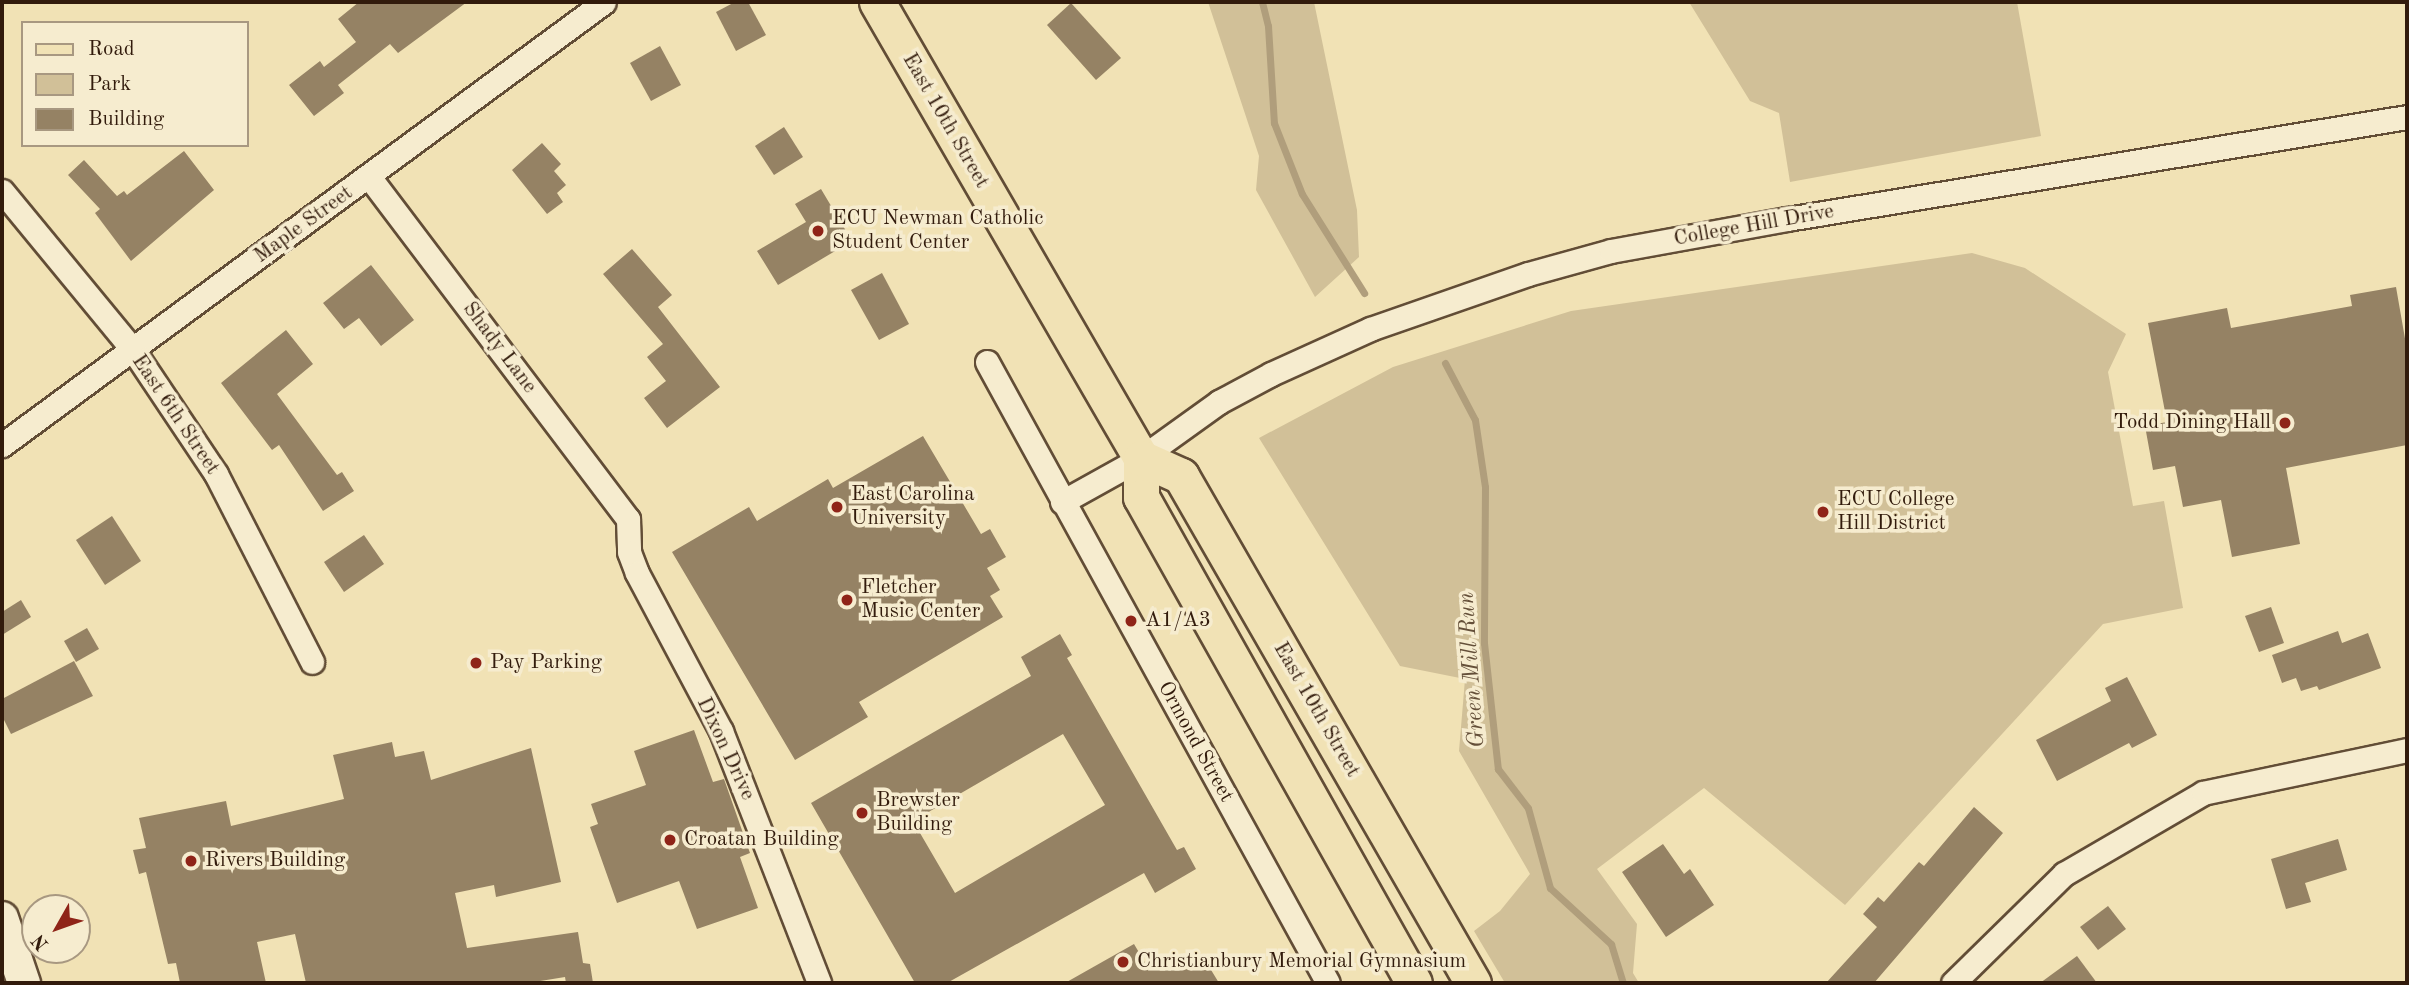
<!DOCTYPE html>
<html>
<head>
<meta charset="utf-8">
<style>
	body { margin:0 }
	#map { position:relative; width:2409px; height:985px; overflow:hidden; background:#f1e2b5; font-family:"Old Standard TT",serif }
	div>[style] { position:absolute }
	.green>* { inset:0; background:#d1c098 }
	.stream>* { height:7px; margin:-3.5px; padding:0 3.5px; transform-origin:3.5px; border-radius:3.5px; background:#b09e7c }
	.building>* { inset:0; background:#958264 }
	.roads { filter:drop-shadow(2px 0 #624d36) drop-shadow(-2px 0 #624d36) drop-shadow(0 2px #624d36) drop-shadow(0 -2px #624d36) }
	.street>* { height:23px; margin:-11.5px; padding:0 11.5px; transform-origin:11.5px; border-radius:11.5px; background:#f6eccf }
	.secondary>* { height:32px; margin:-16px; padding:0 16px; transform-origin:16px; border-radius:16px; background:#f6eccf }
	.primary>* { height:35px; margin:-17.5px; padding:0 17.5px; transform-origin:17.5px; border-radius:17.5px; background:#f1e2b5 }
	.dots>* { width:19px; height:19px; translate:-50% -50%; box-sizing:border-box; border:4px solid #f6eccf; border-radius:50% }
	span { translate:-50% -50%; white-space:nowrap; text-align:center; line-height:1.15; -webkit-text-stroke:7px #f6eccf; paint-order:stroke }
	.street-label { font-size:21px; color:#321b0c }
	.poi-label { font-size:21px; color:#321b0c }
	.left { translate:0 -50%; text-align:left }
	.right { translate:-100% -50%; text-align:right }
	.water-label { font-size:23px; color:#644f39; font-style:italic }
	.frame { position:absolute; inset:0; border:4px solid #321b0c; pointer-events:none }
	.legend { position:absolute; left:21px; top:21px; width:228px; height:126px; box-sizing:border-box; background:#f6eccf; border:2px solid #a89881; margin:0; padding:9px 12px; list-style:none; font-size:21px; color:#321b0c }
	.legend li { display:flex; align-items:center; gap:14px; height:35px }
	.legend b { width:35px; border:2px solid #a89881 }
	.north { position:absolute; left:21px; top:894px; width:70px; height:70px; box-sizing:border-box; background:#f6eccf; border:2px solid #a89881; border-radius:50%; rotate:230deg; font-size:19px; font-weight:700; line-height:28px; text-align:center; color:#321b0c }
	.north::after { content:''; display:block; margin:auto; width:24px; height:32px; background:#8f2418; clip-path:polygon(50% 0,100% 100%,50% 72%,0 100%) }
</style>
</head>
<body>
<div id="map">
	<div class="green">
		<i style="clip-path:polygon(1208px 2px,1314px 2px,1357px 210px,1359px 257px,1315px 297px,1256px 190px,1259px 156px)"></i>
		<i style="clip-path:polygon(1689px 2px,2017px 2px,2041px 136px,1790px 182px,1779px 113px,1750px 101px)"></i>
		<i style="clip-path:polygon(1972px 253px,2025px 268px,2126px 334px,2108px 372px,2133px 506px,2164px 501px,2183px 608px,2103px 624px,1845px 905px,1704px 788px,1597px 869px,1637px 924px,1633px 973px,1639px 983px,1505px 983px,1474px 931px,1500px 911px,1530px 874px,1459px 751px,1465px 679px,1400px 666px,1259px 438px,1393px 367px,1571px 311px)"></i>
	</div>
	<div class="stream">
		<i style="left:1262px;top:2px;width:25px;rotate:76deg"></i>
		<i style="left:1268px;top:26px;width:97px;rotate:86.5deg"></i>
		<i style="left:1274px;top:123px;width:76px;rotate:68.5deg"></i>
		<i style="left:1302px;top:194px;width:117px;rotate:57.9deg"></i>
		<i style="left:1445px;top:363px;width:64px;rotate:62.2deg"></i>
		<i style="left:1475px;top:420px;width:68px;rotate:81.5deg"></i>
		<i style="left:1485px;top:487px;width:156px;rotate:90.4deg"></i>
		<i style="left:1484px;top:643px;width:127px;rotate:83.7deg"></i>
		<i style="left:1498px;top:769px;width:49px;rotate:52.4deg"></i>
		<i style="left:1528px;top:808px;width:83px;rotate:74.6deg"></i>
		<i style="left:1550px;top:888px;width:83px;rotate:42.6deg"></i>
		<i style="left:1611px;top:944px;width:41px;rotate:72.9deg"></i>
	</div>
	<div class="building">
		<i style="clip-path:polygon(359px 2px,467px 2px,398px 53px,390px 44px,338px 85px,344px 93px,314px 116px,289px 85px,320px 61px,324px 67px,356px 42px,338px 19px)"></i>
		<i style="clip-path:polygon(735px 2px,748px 2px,766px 35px,736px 51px,716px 12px)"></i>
		<i style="clip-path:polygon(1071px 3px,1121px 58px,1096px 80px,1047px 25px)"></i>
		<i style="clip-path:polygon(660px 46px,681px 85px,651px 101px,630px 63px)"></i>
		<i style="clip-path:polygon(784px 127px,803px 157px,774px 175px,755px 146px)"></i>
		<i style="clip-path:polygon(542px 143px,561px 164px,554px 171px,566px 185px,557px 193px,563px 202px,547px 214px,512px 170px)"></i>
		<i style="clip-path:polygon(184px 151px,214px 190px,131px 261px,95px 213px,100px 209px,68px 175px,84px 160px,117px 196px,124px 191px,127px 195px)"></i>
		<i style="clip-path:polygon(821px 189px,852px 241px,778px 285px,757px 251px,806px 222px,795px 204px)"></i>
		<i style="clip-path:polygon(632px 249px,672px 295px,658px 307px,720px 387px,667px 428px,644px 398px,666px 381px,647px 357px,663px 344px,603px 274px)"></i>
		<i style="clip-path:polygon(371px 265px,414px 320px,381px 346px,359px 318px,344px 329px,323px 303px)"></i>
		<i style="clip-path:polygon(882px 273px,909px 324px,879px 340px,851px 290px)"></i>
		<i style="clip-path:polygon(2396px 287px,2407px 350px,2407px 445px,2286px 468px,2300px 544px,2232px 557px,2221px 500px,2183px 507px,2175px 466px,2153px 470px,2145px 426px,2167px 422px,2148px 323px,2227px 308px,2231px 328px,2352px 306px,2350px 295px)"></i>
		<i style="clip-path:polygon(286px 330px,313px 364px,277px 394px,337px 475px,342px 472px,354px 491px,323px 511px,279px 445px,272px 450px,221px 383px)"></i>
		<i style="clip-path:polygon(923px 436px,981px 534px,990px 529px,1006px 557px,987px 568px,1000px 590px,990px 596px,1003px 617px,859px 702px,868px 717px,795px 760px,672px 552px,749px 507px,757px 521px,828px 479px,833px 488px)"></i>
		<i style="clip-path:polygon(112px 516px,141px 561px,105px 585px,76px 540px)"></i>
		<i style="clip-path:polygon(364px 535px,384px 564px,344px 592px,324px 562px)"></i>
		<i style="clip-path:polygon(21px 600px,31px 617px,2px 635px,2px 612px)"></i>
		<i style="clip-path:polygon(2271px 607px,2284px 643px,2259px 652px,2245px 616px)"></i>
		<i style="clip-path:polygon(87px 628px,99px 649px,76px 662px,64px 641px)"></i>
		<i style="clip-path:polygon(2338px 631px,2342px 643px,2368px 633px,2381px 668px,2319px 690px,2317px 686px,2301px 691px,2296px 678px,2282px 683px,2272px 655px)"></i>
		<i style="clip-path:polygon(evenodd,1060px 634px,1072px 655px,1067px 658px,1177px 850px,1184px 847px,1196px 869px,1155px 893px,1144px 873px,947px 983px,915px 983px,811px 803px,1031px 676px,1021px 657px,1060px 634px,1063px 734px,1105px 805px,955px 893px,913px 821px,1063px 734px)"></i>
		<i style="clip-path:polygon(74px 661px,93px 696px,11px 734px,2px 716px,2px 699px)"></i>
		<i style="clip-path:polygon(2127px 677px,2157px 735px,2132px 748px,2129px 743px,2057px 781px,2036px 740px,2111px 701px,2105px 688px)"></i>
		<i style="clip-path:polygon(694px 730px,713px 782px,724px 779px,750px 853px,740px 857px,758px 908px,697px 929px,679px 881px,617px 903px,590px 827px,598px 824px,591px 804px,646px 785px,634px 751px)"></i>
		<i style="clip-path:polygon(392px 742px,395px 757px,424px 751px,431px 780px,531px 748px,561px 882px,496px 897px,494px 885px,455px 893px,467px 948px,578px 932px,583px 963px,590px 964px,593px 983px,566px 983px,565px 977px,528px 983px,306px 983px,295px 934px,257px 942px,266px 983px,180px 983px,176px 963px,168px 964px,146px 872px,139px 874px,133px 850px,146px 848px,139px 818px,226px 801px,231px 826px,344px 799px,333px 755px)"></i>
		<i style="clip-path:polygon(1974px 807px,2003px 833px,1874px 983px,1826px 983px,1877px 927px,1863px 914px,1878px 897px,1884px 902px,1919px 862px,1924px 866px)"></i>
		<i style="clip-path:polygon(2338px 839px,2347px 870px,2305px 883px,2311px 902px,2286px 909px,2271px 859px)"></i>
		<i style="clip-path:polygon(1663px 844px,1684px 874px,1690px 869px,1714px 905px,1666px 937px,1622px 872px)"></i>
		<i style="clip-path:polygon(2108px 906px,2126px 929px,2098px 950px,2080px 927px)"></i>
		<i style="clip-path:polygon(1134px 944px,1147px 966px,1161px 957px,1168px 964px,1186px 954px,1193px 966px,1205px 960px,1219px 983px,1065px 983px)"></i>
		<i style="clip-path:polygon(2077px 956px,2097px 983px,2040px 983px)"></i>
	</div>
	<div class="roads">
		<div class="street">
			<i style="left:370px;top:178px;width:428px;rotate:52.9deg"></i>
			<i style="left:628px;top:519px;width:33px;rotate:88deg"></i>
			<i style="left:629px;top:552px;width:22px;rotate:69deg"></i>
			<i style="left:637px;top:573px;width:179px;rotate:62deg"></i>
			<i style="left:721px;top:731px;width:270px;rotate:68.7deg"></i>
			<i style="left:2px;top:191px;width:206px;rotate:50.5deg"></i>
			<i style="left:133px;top:350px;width:149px;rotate:56.2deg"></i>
			<i style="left:216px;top:474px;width:211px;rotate:62.9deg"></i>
			<i style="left:987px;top:362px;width:708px;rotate:61.23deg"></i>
			<i style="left:2px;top:445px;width:747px;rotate:-36.35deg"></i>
			<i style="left:1062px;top:502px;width:90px;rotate:-29.1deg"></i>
			<i style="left:1141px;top:458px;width:96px;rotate:-35.7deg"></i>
			<i style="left:1219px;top:402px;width:59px;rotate:-28.3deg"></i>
			<i style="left:1271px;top:374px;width:109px;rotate:-24.4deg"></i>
			<i style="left:1370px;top:329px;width:167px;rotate:-19.2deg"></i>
			<i style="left:1528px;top:274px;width:86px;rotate:-15.5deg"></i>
			<i style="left:1611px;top:251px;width:179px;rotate:-10.3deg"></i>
			<i style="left:1787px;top:219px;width:628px;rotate:-9.34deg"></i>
			<i style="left:1953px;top:983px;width:156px;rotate:-44.5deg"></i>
			<i style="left:2064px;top:874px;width:161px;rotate:-30.2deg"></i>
			<i style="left:2203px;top:793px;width:208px;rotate:-11.9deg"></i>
		</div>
		<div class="secondary">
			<i style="left:2px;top:918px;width:69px;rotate:71.3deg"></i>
		</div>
		<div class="primary">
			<i style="left:877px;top:2px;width:527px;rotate:59.93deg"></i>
			<i style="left:1141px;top:458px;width:39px;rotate:90deg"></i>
			<i style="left:1141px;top:497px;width:557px;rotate:60.68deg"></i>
			<i style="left:1141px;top:458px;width:44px;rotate:24.2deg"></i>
			<i style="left:1181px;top:476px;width:585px;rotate:60.06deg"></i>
		</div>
	</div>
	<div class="dots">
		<i style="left:818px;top:231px;background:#8f2418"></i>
		<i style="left:2285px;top:423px;background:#8f2418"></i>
		<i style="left:837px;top:507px;background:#8f2418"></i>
		<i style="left:1823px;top:512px;background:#8f2418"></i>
		<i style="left:847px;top:600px;background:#8f2418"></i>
		<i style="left:1131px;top:621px;background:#8f2418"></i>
		<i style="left:476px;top:663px;background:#8f2418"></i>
		<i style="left:862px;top:813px;background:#8f2418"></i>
		<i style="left:670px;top:840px;background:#8f2418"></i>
		<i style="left:191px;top:861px;background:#8f2418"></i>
		<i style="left:1123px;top:962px;background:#8f2418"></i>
	</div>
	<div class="street-label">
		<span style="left:945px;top:121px;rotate:60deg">East 10th Street</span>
		<span style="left:304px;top:225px;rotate:-36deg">Maple Street</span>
		<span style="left:1754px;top:226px;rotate:-10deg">College Hill Drive</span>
		<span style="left:499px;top:348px;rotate:53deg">Shady Lane</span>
		<span style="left:175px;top:415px;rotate:56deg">East 6th Street</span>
		<span style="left:1316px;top:710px;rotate:60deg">East 10th Street</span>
		<span style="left:1195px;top:742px;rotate:61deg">Ormond Street</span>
		<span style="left:725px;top:749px;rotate:65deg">Dixon Drive</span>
	</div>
	<div class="poi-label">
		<span class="left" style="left:832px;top:231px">ECU Newman Catholic<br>Student Center</span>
		<span class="right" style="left:2271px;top:423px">Todd Dining Hall</span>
		<span class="left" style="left:851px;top:507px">East Carolina<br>University</span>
		<span class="left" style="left:1837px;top:512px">ECU College<br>Hill District</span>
		<span class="left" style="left:861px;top:600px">Fletcher<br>Music Center</span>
		<span class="left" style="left:1145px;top:621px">A1/A3</span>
		<span class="left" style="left:490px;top:663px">Pay Parking</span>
		<span class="left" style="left:876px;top:813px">Brewster<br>Building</span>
		<span class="left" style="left:684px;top:840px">Croatan Building</span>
		<span class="left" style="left:205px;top:861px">Rivers Building</span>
		<span class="left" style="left:1137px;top:962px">Christianbury Memorial Gymnasium</span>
	</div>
	<div class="water-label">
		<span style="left:1472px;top:670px;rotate:-94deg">Green Mill Run</span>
	</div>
	<div class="frame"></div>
	<ul class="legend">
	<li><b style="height:9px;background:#f1e2b5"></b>Road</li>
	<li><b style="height:19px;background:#d1c098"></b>Park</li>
	<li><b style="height:19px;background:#958264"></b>Building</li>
	</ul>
	<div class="north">N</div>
</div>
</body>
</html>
